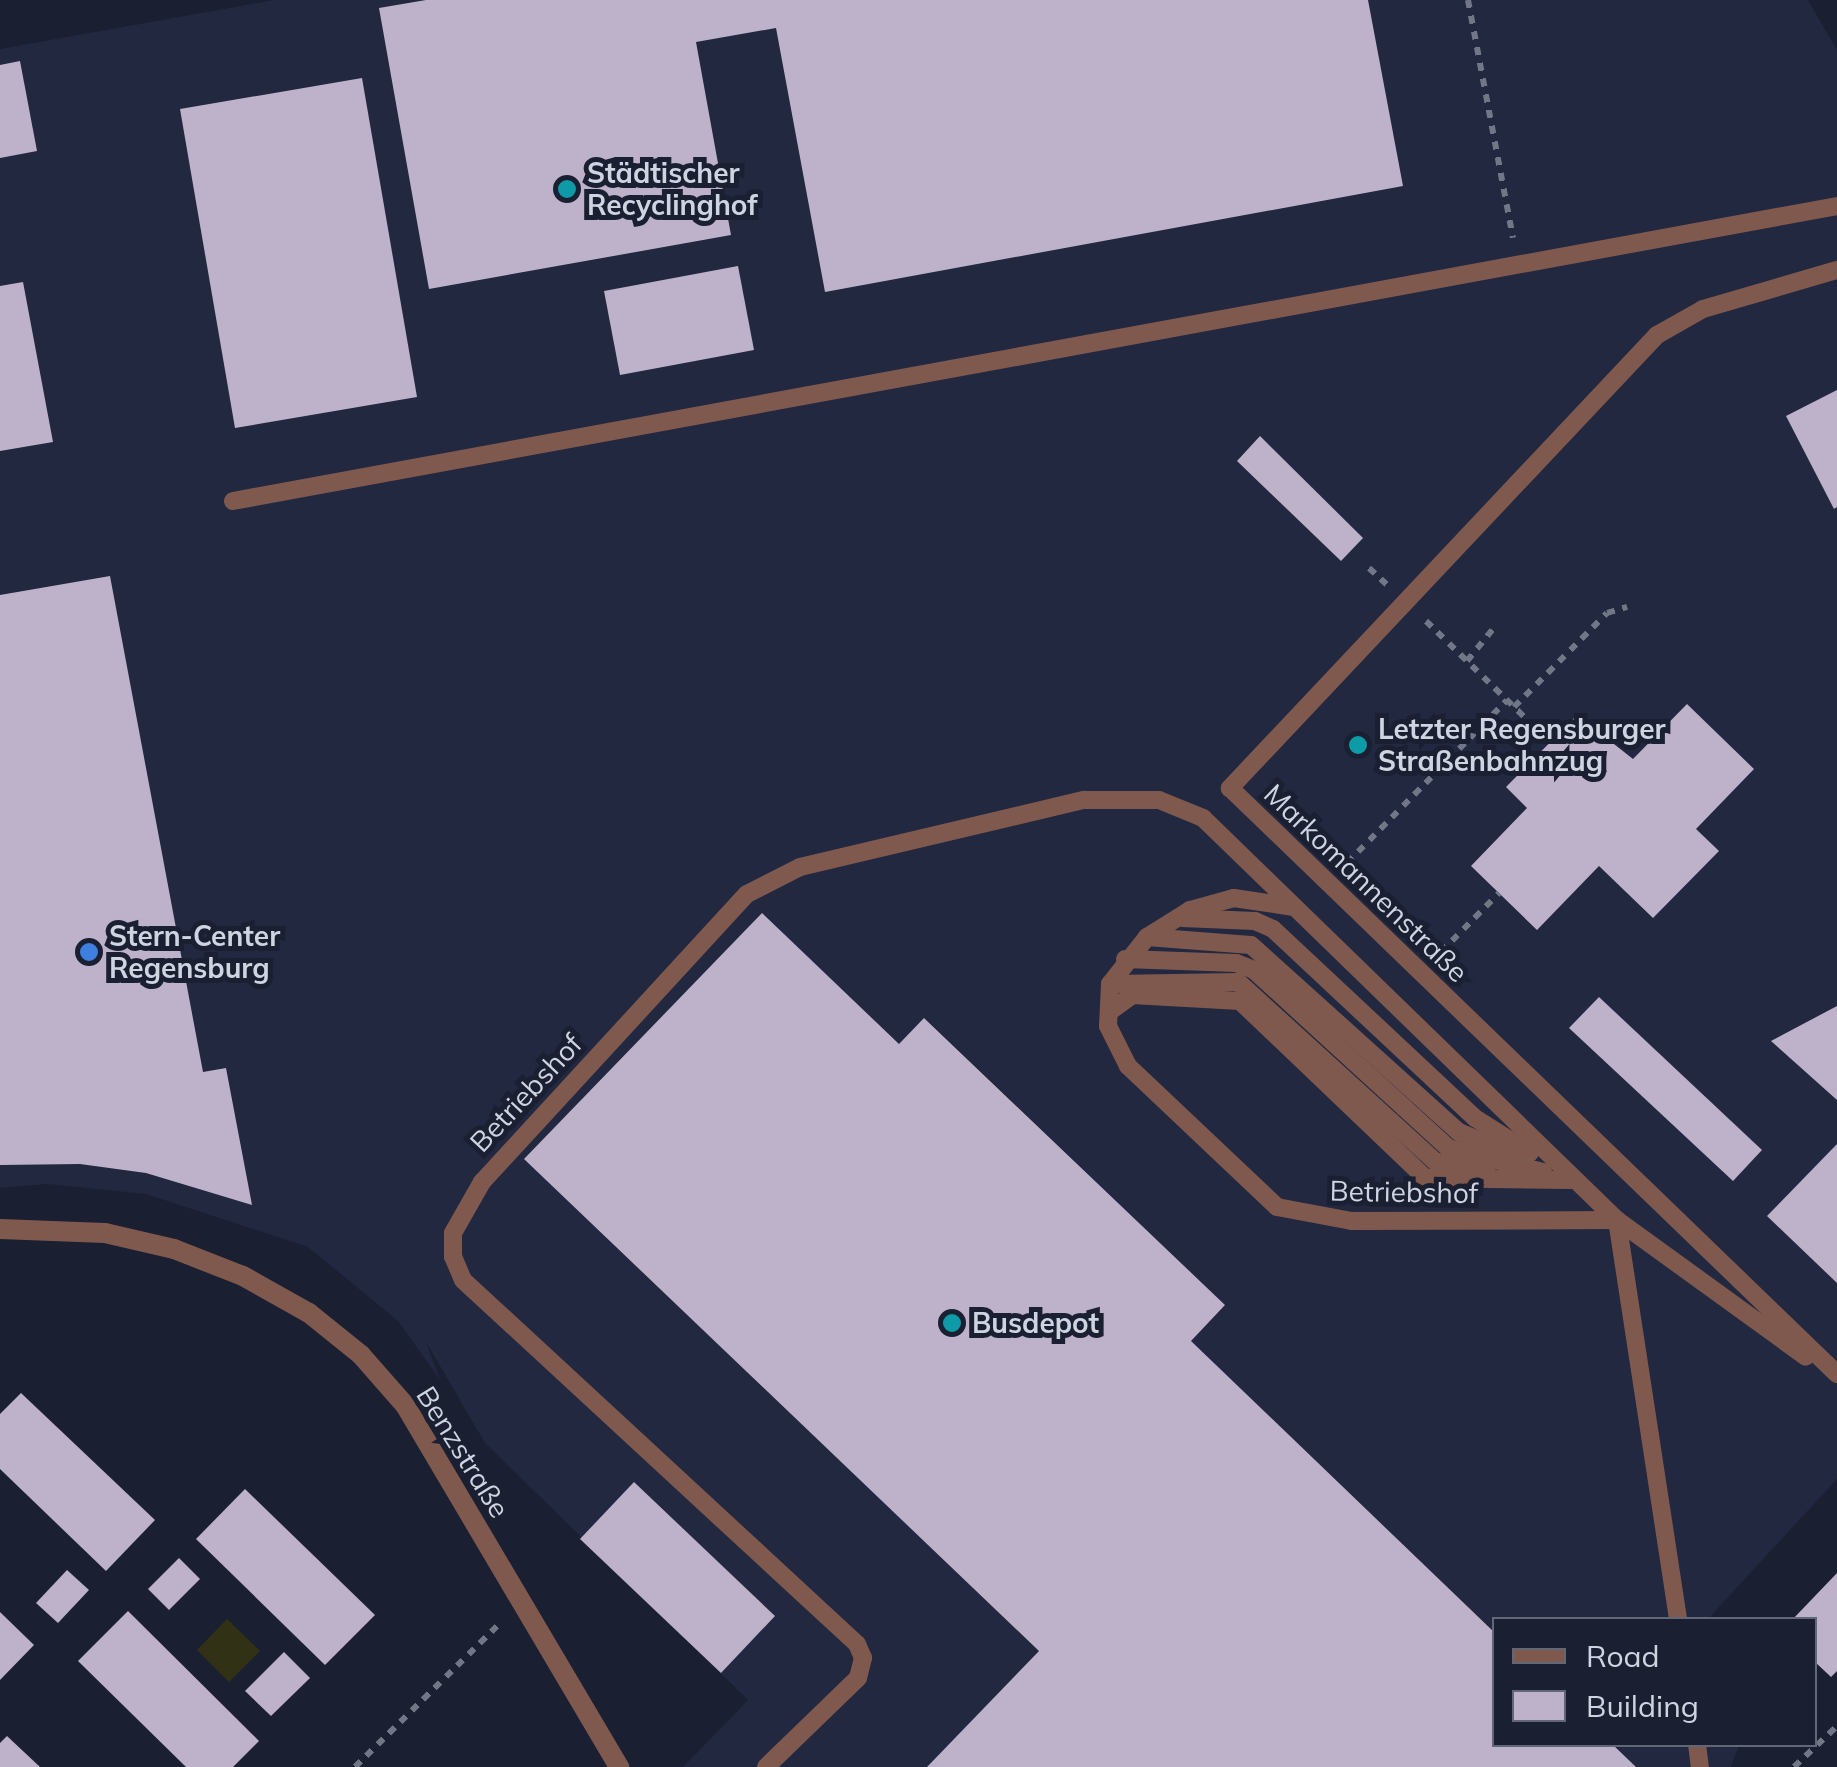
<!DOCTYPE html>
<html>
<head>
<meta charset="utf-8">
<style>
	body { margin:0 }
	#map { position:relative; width:1837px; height:1767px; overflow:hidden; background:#1a1f32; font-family:Mulish,sans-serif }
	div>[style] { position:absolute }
	.built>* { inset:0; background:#212840 }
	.green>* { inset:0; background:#313215 }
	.building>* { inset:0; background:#beb2cb }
	.path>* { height:6px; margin-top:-3px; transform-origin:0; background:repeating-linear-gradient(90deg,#727787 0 8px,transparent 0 16px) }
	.lane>* { height:18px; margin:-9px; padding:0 9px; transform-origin:9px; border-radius:9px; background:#80594e }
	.street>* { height:20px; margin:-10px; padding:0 10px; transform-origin:10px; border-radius:10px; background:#80594e }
	.dots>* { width:28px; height:28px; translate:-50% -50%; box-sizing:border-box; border:5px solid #1a1f32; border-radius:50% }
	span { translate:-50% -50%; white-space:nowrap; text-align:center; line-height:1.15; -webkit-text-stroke:10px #1a1f32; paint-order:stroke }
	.poi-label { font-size:28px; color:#cfd4e1; font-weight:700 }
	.left { translate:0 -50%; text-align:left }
	.street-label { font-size:28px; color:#cfd4e1 }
	.legend { position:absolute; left:1492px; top:1617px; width:325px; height:130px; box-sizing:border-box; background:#1a1f32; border:2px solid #626778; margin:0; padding:12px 18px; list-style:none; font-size:30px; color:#cfd4e1 }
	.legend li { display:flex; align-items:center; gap:20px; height:50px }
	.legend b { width:50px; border:2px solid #626778 }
</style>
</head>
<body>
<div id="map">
	<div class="built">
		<i style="clip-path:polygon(274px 0,1808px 0,1837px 50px,1837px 1479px,1708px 1619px,1494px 1620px,1494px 1632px,1191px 1341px,1225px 1305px,925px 1018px,899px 1044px,762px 913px,525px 1159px,1039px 1651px,927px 1767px,683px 1767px,748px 1700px,485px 1443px,426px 1342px,440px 1380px,398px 1321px,308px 1247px,146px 1194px,47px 1184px,0 1188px,0 49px)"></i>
		<i style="clip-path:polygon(1612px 1745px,1739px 1745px,1731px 1767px,1636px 1767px)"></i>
	</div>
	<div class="green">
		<i style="clip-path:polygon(227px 1619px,260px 1651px,229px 1682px,197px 1650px)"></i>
	</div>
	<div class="building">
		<i style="clip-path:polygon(426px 0,1368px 0,1403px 186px,825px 292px,776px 28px,696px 42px,731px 235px,429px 289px,379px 8px)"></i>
		<i style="clip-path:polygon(20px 61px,37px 151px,0 158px,0 65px)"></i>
		<i style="clip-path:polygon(362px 78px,417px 397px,235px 428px,180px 109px)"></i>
		<i style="clip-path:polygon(738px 266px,754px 350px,620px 375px,604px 291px)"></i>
		<i style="clip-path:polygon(23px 282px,53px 442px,0 451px,0 286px)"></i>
		<i style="clip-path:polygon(1837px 390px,1837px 507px,1834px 509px,1786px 416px)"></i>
		<i style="clip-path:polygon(1260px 436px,1363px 538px,1341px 561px,1237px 461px)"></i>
		<i style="clip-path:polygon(110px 576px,203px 1072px,226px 1068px,252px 1205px,146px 1173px,80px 1164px,0 1165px,0 595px)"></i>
		<i style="clip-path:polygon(1687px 704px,1754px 769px,1696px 829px,1719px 851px,1653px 918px,1599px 866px,1537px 930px,1471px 866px,1527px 808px,1506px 787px,1577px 715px,1633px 759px)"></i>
		<i style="clip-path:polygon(762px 913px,899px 1044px,924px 1018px,1225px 1305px,1191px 1341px,1494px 1632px,1494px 1744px,1612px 1744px,1636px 1767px,927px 1767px,1039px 1651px,524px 1159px)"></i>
		<i style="clip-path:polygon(1599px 997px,1762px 1150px,1733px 1181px,1569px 1028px)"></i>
		<i style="clip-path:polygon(1837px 1006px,1837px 1100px,1771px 1041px)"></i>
		<i style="clip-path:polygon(1837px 1144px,1837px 1283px,1767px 1216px)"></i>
		<i style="clip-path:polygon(21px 1393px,155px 1520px,106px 1571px,0 1469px,0 1414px)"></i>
		<i style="clip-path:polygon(634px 1482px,775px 1616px,721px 1673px,580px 1539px)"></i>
		<i style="clip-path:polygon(245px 1489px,375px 1615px,325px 1665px,196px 1539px)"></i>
		<i style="clip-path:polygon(179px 1558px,200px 1579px,169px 1610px,148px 1589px)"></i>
		<i style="clip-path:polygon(67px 1570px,89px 1590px,58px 1623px,36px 1603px)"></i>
		<i style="clip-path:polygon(1837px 1573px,1837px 1671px,1831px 1677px,1814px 1661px,1814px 1620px,1792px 1620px)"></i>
		<i style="clip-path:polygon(128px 1611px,259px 1741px,233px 1767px,186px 1767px,78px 1661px)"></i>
		<i style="clip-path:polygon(0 1612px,34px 1645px,0 1680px)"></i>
		<i style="clip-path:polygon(284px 1652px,310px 1678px,271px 1716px,245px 1691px)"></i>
		<i style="clip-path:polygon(7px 1736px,40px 1767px,0 1767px,0 1743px)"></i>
	</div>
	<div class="path">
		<i style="left:1468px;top:0;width:242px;rotate:79.3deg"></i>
		<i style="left:1369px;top:568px;width:25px;rotate:43deg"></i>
		<i style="left:1426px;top:621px;width:173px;rotate:44.3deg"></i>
		<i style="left:1467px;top:661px;width:41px;rotate:-50.9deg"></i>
		<i style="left:1514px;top:707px;width:132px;rotate:-45.3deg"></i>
		<i style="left:1607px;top:613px;width:21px;rotate:-17deg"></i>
		<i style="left:1347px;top:863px;width:228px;rotate:-45.5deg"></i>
		<i style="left:1441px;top:952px;width:83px;rotate:-45.5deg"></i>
		<i style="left:355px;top:1767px;width:204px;rotate:-44.8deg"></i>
		<i style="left:1794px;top:1767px;width:59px;rotate:-43.6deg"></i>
	</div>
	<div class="lane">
		<i style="left:1837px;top:270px;width:140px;rotate:163.8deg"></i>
		<i style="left:1703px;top:309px;width:53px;rotate:150.5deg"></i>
		<i style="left:1657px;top:335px;width:623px;rotate:133.31deg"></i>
		<i style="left:1230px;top:788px;width:844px;rotate:43.99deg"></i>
		<i style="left:233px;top:501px;width:1631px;rotate:-10.42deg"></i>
		<i style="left:1294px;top:907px;width:61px;rotate:-171.5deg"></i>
		<i style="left:1234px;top:898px;width:46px;rotate:164.7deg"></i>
		<i style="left:1190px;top:910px;width:51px;rotate:147.9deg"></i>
		<i style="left:1147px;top:937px;width:60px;rotate:128.2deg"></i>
		<i style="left:1110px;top:984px;width:42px;rotate:92.7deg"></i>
		<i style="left:1108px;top:1026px;width:45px;rotate:63.4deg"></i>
		<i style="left:1128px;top:1066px;width:205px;rotate:43.4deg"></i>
		<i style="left:1277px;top:1207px;width:76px;rotate:10.6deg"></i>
		<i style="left:1352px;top:1221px;width:265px;rotate:-0.2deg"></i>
		<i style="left:1617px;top:1220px;width:233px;rotate:35.9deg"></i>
		<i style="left:1182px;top:918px;width:73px;rotate:2.4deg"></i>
		<i style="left:1255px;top:921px;width:20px;rotate:24deg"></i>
		<i style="left:1273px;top:929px;width:277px;rotate:43.1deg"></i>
		<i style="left:1475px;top:1118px;width:65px;rotate:32.5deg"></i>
		<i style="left:1147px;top:937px;width:104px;rotate:4.4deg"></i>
		<i style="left:1251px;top:945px;width:280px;rotate:42deg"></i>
		<i style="left:1459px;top:1132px;width:62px;rotate:22.8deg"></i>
		<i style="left:1125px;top:959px;width:111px;rotate:2.1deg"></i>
		<i style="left:1236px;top:963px;width:19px;rotate:21deg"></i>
		<i style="left:1254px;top:970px;width:263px;rotate:42.5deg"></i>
		<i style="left:1448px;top:1148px;width:98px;rotate:14.2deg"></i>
		<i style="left:1110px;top:984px;width:128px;rotate:-0.9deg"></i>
		<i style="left:1238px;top:982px;width:268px;rotate:42.3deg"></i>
		<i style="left:1436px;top:1162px;width:51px;rotate:7.8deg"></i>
		<i style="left:1109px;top:1012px;width:29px;rotate:-36deg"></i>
		<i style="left:1132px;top:995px;width:108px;rotate:3.2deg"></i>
		<i style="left:1240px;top:1001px;width:256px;rotate:43.7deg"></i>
		<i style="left:1425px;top:1178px;width:147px;rotate:0.8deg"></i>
		<i style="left:1697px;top:1744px;width:23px;rotate:83deg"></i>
		<i style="left:766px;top:1767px;width:128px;rotate:-44.1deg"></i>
		<i style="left:858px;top:1678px;width:21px;rotate:-76deg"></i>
		<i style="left:863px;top:1658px;width:15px;rotate:-113deg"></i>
		<i style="left:857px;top:1644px;width:536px;rotate:-137.27deg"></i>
		<i style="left:463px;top:1280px;width:25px;rotate:-113deg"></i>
		<i style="left:453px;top:1257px;width:24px;rotate:-90deg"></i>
		<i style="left:453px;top:1233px;width:59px;rotate:-60.4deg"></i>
		<i style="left:482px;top:1182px;width:391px;rotate:-47.4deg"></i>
		<i style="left:747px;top:894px;width:59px;rotate:-27deg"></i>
		<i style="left:800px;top:867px;width:292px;rotate:-13.3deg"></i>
		<i style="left:1084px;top:800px;width:75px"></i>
		<i style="left:1159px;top:800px;width:48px;rotate:22.2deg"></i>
		<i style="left:1203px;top:818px;width:577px;rotate:44.16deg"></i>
		<i style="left:1617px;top:1220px;width:405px;rotate:81.3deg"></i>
	</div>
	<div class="street">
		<i style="left:0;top:1229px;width:105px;rotate:2.2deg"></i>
		<i style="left:105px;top:1233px;width:71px;rotate:13.1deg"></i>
		<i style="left:174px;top:1249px;width:74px;rotate:21.4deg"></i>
		<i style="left:243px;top:1276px;width:76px;rotate:29.3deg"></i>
		<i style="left:309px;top:1313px;width:67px;rotate:38.9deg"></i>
		<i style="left:361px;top:1355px;width:67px;rotate:48.7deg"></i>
		<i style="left:405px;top:1405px;width:421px;rotate:59.4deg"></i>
	</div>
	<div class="dots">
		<i style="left:567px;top:189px;background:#0f9aa8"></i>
		<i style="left:1358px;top:745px;background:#0f9aa8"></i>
		<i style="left:89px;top:952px;background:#3f7fe0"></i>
		<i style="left:952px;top:1323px;background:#0f9aa8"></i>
	</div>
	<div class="poi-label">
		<span class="left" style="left:587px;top:189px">Städtischer<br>Recyclinghof</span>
		<span class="left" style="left:1378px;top:745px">Letzter Regensburger<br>Straßenbahnzug</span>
		<span class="left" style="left:109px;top:952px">Stern-Center<br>Regensburg</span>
		<span class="left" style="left:972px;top:1323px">Busdepot</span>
	</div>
	<div class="street-label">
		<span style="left:1366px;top:883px;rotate:44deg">Markomannenstraße</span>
		<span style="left:526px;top:1093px;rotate:-47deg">Betriebshof</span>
		<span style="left:1404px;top:1192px;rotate:1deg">Betriebshof</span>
		<span style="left:463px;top:1452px;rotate:58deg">Benzstraße</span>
	</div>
	<ul class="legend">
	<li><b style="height:12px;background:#80594e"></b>Road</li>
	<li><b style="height:28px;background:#beb2cb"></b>Building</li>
	</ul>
</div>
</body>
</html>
